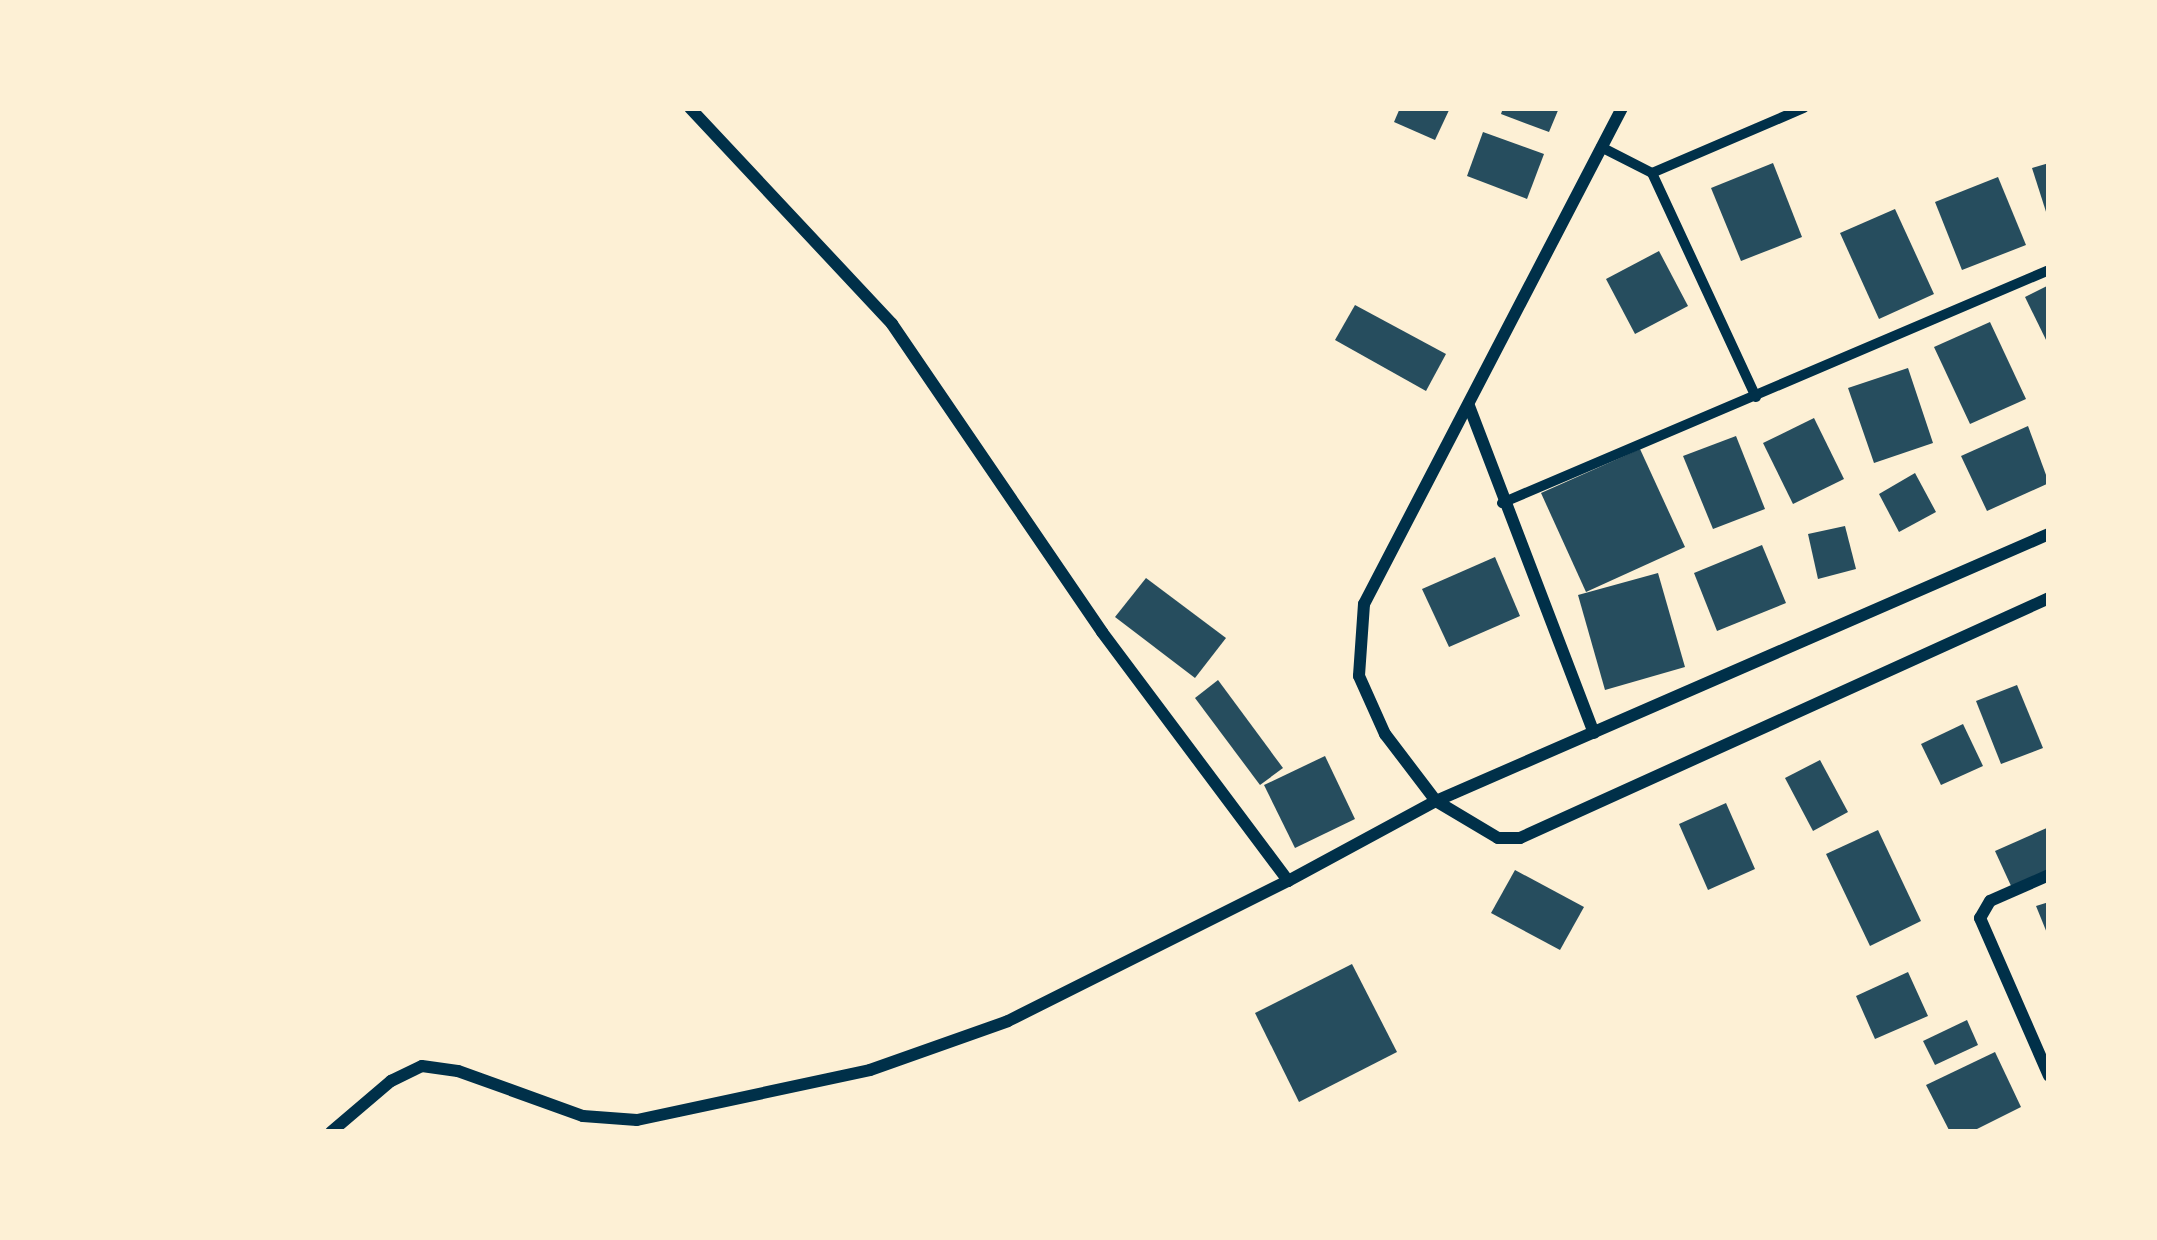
<!DOCTYPE html>
<html>
<head>
<meta charset="utf-8">
<style>
	body { margin:0 }
	#map { position:relative; width:2157px; height:1240px; overflow:hidden; background:#fdf0d5; font-family:"Titillium Web",sans-serif }
	div>[style] { position:absolute }
	.building>* { inset:0; background:#264d5e }
	.pedestrian>* { height:10px; margin:-5px; padding:0 5px; transform-origin:5px; border-radius:5px; background:#003049 }
	.minor>* { height:12px; margin:-6px; padding:0 6px; transform-origin:6px; border-radius:6px; background:#003049 }
	span { translate:-50% -50%; white-space:nowrap; text-align:center; line-height:1.15; -webkit-text-stroke:9px #fdf0d5; paint-order:stroke }
	.frame { position:absolute; inset:0; border:111px solid #fdf0d5; pointer-events:none }
</style>
</head>
<body>
<div id="map">
	<div class="building">
		<i style="clip-path:polygon(1400px 108px,1450px 108px,1435px 140px,1394px 122px)"></i>
		<i style="clip-path:polygon(1503px 108px,1559px 108px,1549px 132px,1501px 114px)"></i>
		<i style="clip-path:polygon(1483px 132px,1544px 154px,1527px 199px,1467px 176px)"></i>
		<i style="clip-path:polygon(1773px 163px,1802px 237px,1741px 261px,1711px 188px)"></i>
		<i style="clip-path:polygon(2049px 163px,2049px 218px,2048px 218px,2032px 168px)"></i>
		<i style="clip-path:polygon(1998px 177px,2026px 245px,1962px 270px,1935px 202px)"></i>
		<i style="clip-path:polygon(1895px 209px,1934px 294px,1879px 319px,1840px 233px)"></i>
		<i style="clip-path:polygon(1659px 251px,1688px 306px,1635px 334px,1606px 279px)"></i>
		<i style="clip-path:polygon(2049px 285px,2049px 346px,2025px 297px)"></i>
		<i style="clip-path:polygon(1355px 305px,1446px 354px,1426px 391px,1335px 340px)"></i>
		<i style="clip-path:polygon(1990px 322px,2026px 399px,1970px 424px,1934px 347px)"></i>
		<i style="clip-path:polygon(1908px 368px,1933px 443px,1874px 463px,1848px 388px)"></i>
		<i style="clip-path:polygon(1814px 418px,1844px 479px,1793px 504px,1763px 443px)"></i>
		<i style="clip-path:polygon(2028px 426px,2049px 483px,1987px 511px,1961px 456px)"></i>
		<i style="clip-path:polygon(1736px 436px,1765px 509px,1713px 529px,1683px 456px)"></i>
		<i style="clip-path:polygon(1640px 449px,1685px 547px,1586px 592px,1541px 493px)"></i>
		<i style="clip-path:polygon(1915px 473px,1936px 512px,1899px 532px,1879px 494px)"></i>
		<i style="clip-path:polygon(1845px 526px,1856px 569px,1818px 579px,1808px 534px)"></i>
		<i style="clip-path:polygon(1762px 545px,1786px 603px,1717px 631px,1694px 573px)"></i>
		<i style="clip-path:polygon(1495px 557px,1520px 616px,1449px 647px,1422px 589px)"></i>
		<i style="clip-path:polygon(1658px 573px,1685px 667px,1605px 690px,1578px 595px)"></i>
		<i style="clip-path:polygon(1146px 578px,1226px 638px,1195px 678px,1115px 617px)"></i>
		<i style="clip-path:polygon(1218px 680px,1283px 768px,1260px 785px,1195px 698px)"></i>
		<i style="clip-path:polygon(2017px 685px,2043px 748px,2001px 764px,1976px 701px)"></i>
		<i style="clip-path:polygon(1963px 724px,1983px 766px,1941px 785px,1921px 744px)"></i>
		<i style="clip-path:polygon(1325px 756px,1355px 819px,1295px 848px,1264px 785px)"></i>
		<i style="clip-path:polygon(1820px 760px,1848px 812px,1813px 831px,1785px 778px)"></i>
		<i style="clip-path:polygon(1726px 803px,1755px 869px,1708px 890px,1679px 824px)"></i>
		<i style="clip-path:polygon(2049px 827px,2049px 872px,2012px 888px,1995px 851px)"></i>
		<i style="clip-path:polygon(1878px 830px,1921px 921px,1870px 946px,1826px 854px)"></i>
		<i style="clip-path:polygon(1515px 870px,1584px 907px,1560px 950px,1491px 913px)"></i>
		<i style="clip-path:polygon(2049px 902px,2049px 938px,2036px 906px)"></i>
		<i style="clip-path:polygon(1352px 964px,1397px 1052px,1299px 1102px,1255px 1013px)"></i>
		<i style="clip-path:polygon(1908px 972px,1928px 1016px,1875px 1039px,1856px 996px)"></i>
		<i style="clip-path:polygon(1967px 1020px,1978px 1045px,1935px 1065px,1923px 1041px)"></i>
		<i style="clip-path:polygon(1995px 1052px,2021px 1107px,1971px 1132px,1950px 1132px,1926px 1085px)"></i>
	</div>
	<div class="pedestrian">
		<i style="left:1601px;top:147px;width:57px;rotate:27deg"></i>
		<i style="left:1652px;top:173px;width:165px;rotate:-23.2deg"></i>
		<i style="left:1652px;top:173px;width:247px;rotate:65.1deg"></i>
		<i style="left:1502px;top:503px;width:595px;rotate:-23.07deg"></i>
	</div>
	<div class="minor">
		<i style="left:690px;top:108px;width:296px;rotate:46.9deg"></i>
		<i style="left:892px;top:324px;width:373px;rotate:55.7deg"></i>
		<i style="left:1102px;top:632px;width:311px;rotate:53.2deg"></i>
		<i style="left:1288px;top:881px;width:168px;rotate:-28.4deg"></i>
		<i style="left:1436px;top:801px;width:669px;rotate:-23.54deg"></i>
		<i style="left:1622px;top:108px;width:559px;rotate:117.48deg"></i>
		<i style="left:1364px;top:604px;width:72px;rotate:94deg"></i>
		<i style="left:1359px;top:676px;width:64px;rotate:65.9deg"></i>
		<i style="left:1385px;top:734px;width:84px;rotate:52.7deg"></i>
		<i style="left:1436px;top:801px;width:72px;rotate:30.8deg"></i>
		<i style="left:1498px;top:838px;width:22px"></i>
		<i style="left:1520px;top:838px;width:581px;rotate:-24.4deg"></i>
		<i style="left:1469px;top:406px;width:350px;rotate:69.1deg"></i>
		<i style="left:2049px;top:875px;width:64px;rotate:156.2deg"></i>
		<i style="left:1990px;top:901px;width:20px;rotate:120deg"></i>
		<i style="left:1980px;top:918px;width:172px;rotate:66.4deg"></i>
		<i style="left:331px;top:1132px;width:79px;rotate:-40.4deg"></i>
		<i style="left:391px;top:1081px;width:34px;rotate:-26deg"></i>
		<i style="left:422px;top:1066px;width:36px;rotate:8deg"></i>
		<i style="left:458px;top:1071px;width:133px;rotate:19.8deg"></i>
		<i style="left:583px;top:1116px;width:54px;rotate:4.2deg"></i>
		<i style="left:637px;top:1120px;width:238px;rotate:-12.1deg"></i>
		<i style="left:870px;top:1070px;width:146px;rotate:-19.5deg"></i>
		<i style="left:1008px;top:1021px;width:313px;rotate:-26.6deg"></i>
	</div>
	<div class="frame"></div>
</div>
</body>
</html>
